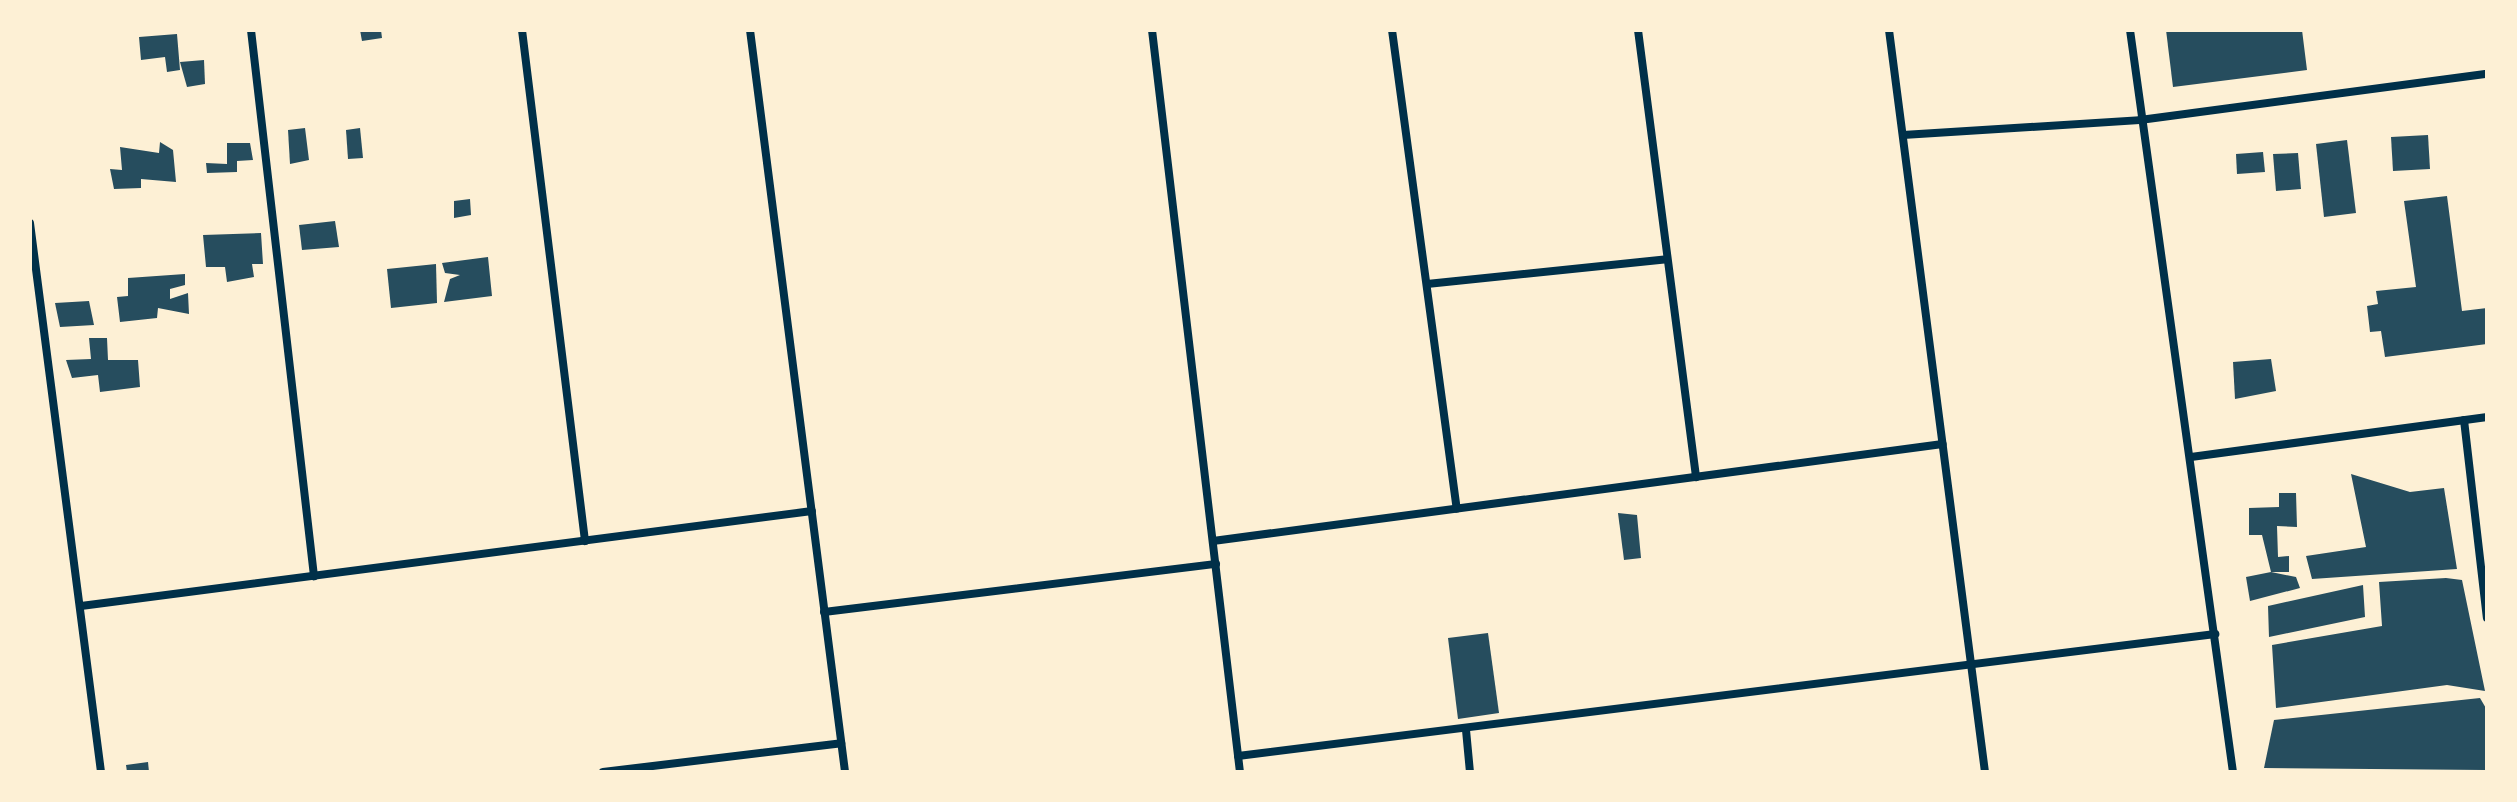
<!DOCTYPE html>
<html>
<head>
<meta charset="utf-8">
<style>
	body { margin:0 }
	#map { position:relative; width:2517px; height:802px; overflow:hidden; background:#fdf0d5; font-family:"PT Sans",sans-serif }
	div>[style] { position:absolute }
	.building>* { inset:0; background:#264d5e }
	.minor>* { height:8px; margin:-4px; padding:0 4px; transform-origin:4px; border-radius:4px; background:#003049 }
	span { translate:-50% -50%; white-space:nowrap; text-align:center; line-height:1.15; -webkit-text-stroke:7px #fdf0d5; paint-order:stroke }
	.frame { position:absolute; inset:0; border:32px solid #fdf0d5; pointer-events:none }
</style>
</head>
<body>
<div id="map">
	<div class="building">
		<i style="clip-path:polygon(360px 30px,381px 30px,382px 38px,362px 41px)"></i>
		<i style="clip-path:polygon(2166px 30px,2302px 30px,2307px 70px,2173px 87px)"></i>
		<i style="clip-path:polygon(177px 34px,180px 70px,167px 72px,165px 57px,141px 60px,139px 37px)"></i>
		<i style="clip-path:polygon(204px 60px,205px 84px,187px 87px,180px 62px)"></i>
		<i style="clip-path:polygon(305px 128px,309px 160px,290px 164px,288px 130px)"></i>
		<i style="clip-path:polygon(360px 128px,363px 158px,348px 159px,346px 130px)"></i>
		<i style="clip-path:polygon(2428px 135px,2430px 169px,2393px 171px,2391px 137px)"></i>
		<i style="clip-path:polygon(2347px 140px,2356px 213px,2324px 217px,2316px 144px)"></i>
		<i style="clip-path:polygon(160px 142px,173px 150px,176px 182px,141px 179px,141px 188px,114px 189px,110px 169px,122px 170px,120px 147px,159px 153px)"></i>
		<i style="clip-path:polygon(227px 143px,250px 143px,253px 160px,237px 161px,237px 172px,207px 173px,206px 163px,227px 164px)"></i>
		<i style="clip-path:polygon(2263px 152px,2265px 172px,2237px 174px,2236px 154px)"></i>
		<i style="clip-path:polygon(2298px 153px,2301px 189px,2276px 191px,2273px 154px)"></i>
		<i style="clip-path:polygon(2447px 196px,2462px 311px,2487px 308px,2487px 344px,2385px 357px,2381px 331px,2370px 332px,2367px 306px,2378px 304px,2376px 291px,2416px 287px,2404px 201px)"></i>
		<i style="clip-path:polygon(470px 199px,471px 215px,454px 218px,454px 201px)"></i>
		<i style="clip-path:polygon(335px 221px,339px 247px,302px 250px,299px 225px)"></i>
		<i style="clip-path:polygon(261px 233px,263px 264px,252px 264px,254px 277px,227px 282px,225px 267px,206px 267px,203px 235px)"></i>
		<i style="clip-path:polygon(488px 257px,492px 296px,444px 302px,450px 279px,460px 275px,445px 273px,442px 263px)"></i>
		<i style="clip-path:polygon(436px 264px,437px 303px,391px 308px,387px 269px)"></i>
		<i style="clip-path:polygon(185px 274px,185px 285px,170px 289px,170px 299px,188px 293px,189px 314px,158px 308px,157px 318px,120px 322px,117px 297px,128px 296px,128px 278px)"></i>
		<i style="clip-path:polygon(89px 301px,94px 325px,60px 327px,55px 303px)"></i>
		<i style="clip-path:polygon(89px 338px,107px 338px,108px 360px,138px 360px,140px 387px,100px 392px,98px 375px,72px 378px,66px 360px,91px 359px)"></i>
		<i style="clip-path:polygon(2271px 359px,2276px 391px,2235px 399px,2233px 362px)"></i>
		<i style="clip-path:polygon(2351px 474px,2410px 492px,2444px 488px,2457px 569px,2312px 579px,2306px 556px,2366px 547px)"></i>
		<i style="clip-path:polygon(2279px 493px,2296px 493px,2297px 527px,2277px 526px,2278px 557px,2289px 556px,2289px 572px,2271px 572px,2262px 535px,2249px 535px,2249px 508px,2279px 507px)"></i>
		<i style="clip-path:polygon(1618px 513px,1637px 515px,1641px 558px,1624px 560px)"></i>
		<i style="clip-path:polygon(2271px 572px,2296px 577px,2300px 588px,2250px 601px,2246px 577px)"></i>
		<i style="clip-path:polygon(2446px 578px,2462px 580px,2485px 691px,2447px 685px,2276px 708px,2272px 645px,2382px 626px,2379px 582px)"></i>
		<i style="clip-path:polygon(2363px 585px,2365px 617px,2269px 637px,2268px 606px)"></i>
		<i style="clip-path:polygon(1488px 633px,1499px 713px,1458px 719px,1448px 638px)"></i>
		<i style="clip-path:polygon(2480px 698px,2487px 710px,2485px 770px,2264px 768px,2274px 720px)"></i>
		<i style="clip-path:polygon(148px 762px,149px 772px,127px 772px,126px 765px)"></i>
	</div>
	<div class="minor">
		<i style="left:251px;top:30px;width:550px;rotate:83.42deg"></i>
		<i style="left:522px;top:30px;width:515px;rotate:82.97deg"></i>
		<i style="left:750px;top:30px;width:748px;rotate:82.7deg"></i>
		<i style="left:1152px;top:30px;width:747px;rotate:83.24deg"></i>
		<i style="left:1392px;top:30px;width:483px;rotate:82.3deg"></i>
		<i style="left:1638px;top:30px;width:451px;rotate:82.6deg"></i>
		<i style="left:1889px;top:30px;width:748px;rotate:82.63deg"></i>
		<i style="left:2130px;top:30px;width:749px;rotate:82.1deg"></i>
		<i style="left:1903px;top:135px;width:237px;rotate:-3.6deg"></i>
		<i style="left:2140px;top:120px;width:350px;rotate:-7.6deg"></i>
		<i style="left:30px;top:223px;width:554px;rotate:82.63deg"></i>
		<i style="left:1427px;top:284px;width:241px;rotate:-5.9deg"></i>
		<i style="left:2464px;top:420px;width:199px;rotate:83.4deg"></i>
		<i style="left:2191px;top:457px;width:299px;rotate:-7.7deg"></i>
		<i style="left:1213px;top:541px;width:736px;rotate:-7.57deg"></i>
		<i style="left:81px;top:606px;width:737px;rotate:-7.4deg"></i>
		<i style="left:824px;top:612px;width:395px;rotate:-7deg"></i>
		<i style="left:1466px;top:730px;width:42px;rotate:84.6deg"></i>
		<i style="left:1238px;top:756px;width:985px;rotate:-7.12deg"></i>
		<i style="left:603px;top:772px;width:240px;rotate:-6.9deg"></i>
	</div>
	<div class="frame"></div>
</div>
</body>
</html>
